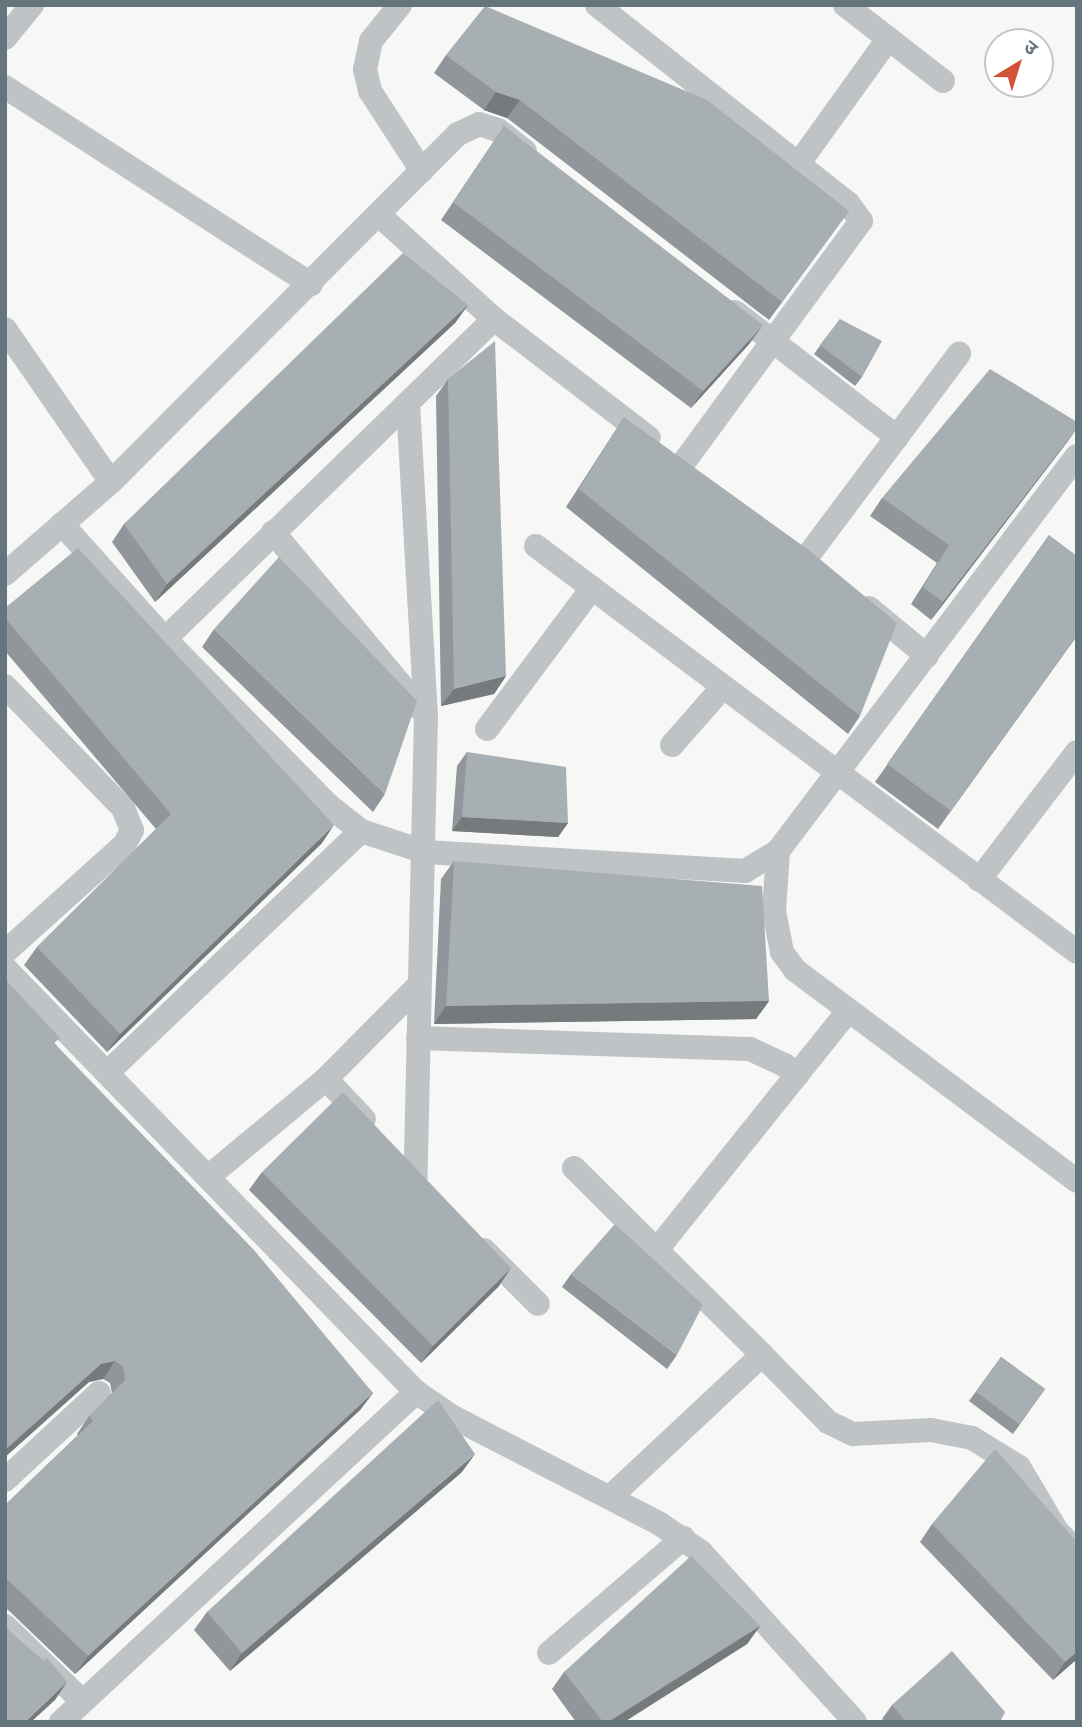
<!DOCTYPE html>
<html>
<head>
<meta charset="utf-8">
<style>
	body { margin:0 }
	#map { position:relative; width:1082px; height:1727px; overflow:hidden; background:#f7f7f5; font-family:"Fira Sans","Noto Sans Devanagari",sans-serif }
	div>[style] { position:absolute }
	.street>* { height:24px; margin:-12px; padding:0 12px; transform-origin:12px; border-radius:12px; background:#bfc3c6 }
	.wall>* { inset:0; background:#90969a }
	.shaded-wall>* { inset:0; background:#757a7d }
	.building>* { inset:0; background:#a7afb3 }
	span { translate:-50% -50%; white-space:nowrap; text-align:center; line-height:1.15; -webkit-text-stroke:7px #fff; paint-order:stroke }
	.frame { position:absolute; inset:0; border:7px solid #65757d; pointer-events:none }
	.north { position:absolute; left:984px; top:28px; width:70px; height:70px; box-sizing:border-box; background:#fff; border:2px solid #c1c8cb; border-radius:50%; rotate:38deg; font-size:19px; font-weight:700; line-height:28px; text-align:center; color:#65757d }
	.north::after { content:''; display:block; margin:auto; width:24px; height:32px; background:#d2513a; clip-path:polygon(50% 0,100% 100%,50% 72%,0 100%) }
</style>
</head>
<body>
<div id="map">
	<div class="street">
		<i style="left:400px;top:5px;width:46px;rotate:128.9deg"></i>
		<i style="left:371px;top:41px;width:29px;rotate:102deg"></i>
		<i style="left:365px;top:69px;width:23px;rotate:77deg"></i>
		<i style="left:370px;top:91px;width:95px;rotate:57deg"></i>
		<i style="left:597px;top:5px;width:320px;rotate:38.3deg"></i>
		<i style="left:848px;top:203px;width:22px;rotate:54deg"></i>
		<i style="left:861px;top:221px;width:300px;rotate:126.3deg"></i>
		<i style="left:845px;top:5px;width:124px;rotate:37.8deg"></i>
		<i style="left:5px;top:38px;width:43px;rotate:-50.7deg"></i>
		<i style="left:5px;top:87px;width:364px;rotate:32.8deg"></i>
		<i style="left:799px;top:163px;width:153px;rotate:-54.3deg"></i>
		<i style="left:380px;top:216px;width:154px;rotate:42.1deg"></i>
		<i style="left:494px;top:319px;width:195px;rotate:37.5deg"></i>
		<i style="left:735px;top:312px;width:205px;rotate:37.7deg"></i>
		<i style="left:5px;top:329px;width:186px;rotate:55.3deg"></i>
		<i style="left:408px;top:404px;width:312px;rotate:86.7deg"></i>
		<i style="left:426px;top:715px;width:467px;rotate:91.3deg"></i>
		<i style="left:62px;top:524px;width:154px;rotate:48.2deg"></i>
		<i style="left:165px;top:639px;width:233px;rotate:45.5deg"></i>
		<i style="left:328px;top:805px;width:42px;rotate:38.2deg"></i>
		<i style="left:361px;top:831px;width:67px;rotate:18.2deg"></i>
		<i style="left:425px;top:852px;width:321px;rotate:3.4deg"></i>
		<i style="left:745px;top:871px;width:39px;rotate:-31deg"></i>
		<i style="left:778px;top:851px;width:495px;rotate:-52.9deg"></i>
		<i style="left:273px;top:532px;width:231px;rotate:50.1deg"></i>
		<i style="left:536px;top:546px;width:676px;rotate:36.89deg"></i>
		<i style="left:807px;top:557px;width:254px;rotate:-53.2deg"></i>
		<i style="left:5px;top:574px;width:140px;rotate:-41deg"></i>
		<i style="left:111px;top:482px;width:491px;rotate:-45.1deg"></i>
		<i style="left:458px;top:134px;width:23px;rotate:-25deg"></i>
		<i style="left:479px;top:124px;width:20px;rotate:18deg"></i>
		<i style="left:498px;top:130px;width:34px;rotate:38deg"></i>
		<i style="left:869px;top:608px;width:75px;rotate:39.6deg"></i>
		<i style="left:165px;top:639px;width:459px;rotate:-44.2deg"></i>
		<i style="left:5px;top:686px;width:170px;rotate:46deg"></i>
		<i style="left:123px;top:808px;width:24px;rotate:68deg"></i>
		<i style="left:132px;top:830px;width:16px;rotate:117deg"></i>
		<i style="left:125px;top:844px;width:161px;rotate:138deg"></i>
		<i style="left:487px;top:729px;width:176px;rotate:-53.3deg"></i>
		<i style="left:672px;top:745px;width:77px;rotate:-48.7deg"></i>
		<i style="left:778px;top:851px;width:60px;rotate:93.8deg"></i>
		<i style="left:774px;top:911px;width:42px;rotate:79deg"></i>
		<i style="left:782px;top:952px;width:22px;rotate:54deg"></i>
		<i style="left:795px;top:970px;width:352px;rotate:36.8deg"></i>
		<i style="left:979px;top:880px;width:161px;rotate:-52.6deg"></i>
		<i style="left:5px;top:968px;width:591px;rotate:45.89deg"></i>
		<i style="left:416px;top:1392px;width:42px;rotate:34.4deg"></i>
		<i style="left:451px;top:1416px;width:235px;rotate:27.3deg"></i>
		<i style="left:660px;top:1524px;width:50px;rotate:34.3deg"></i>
		<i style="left:701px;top:1552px;width:229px;rotate:47.8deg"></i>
		<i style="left:418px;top:1038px;width:332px;rotate:1.9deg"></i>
		<i style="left:750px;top:1049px;width:38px;rotate:25deg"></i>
		<i style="left:785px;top:1065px;width:16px;rotate:43deg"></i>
		<i style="left:107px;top:1073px;width:351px;rotate:-43.6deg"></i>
		<i style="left:326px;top:1079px;width:55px;rotate:46.5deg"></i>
		<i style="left:574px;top:1168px;width:265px;rotate:44.8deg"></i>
		<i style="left:762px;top:1355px;width:208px;rotate:136.9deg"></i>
		<i style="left:208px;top:1177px;width:153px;rotate:-39.7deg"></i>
		<i style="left:326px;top:1079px;width:132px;rotate:-45.3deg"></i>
		<i style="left:484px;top:1250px;width:76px;rotate:45deg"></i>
		<i style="left:655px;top:1252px;width:309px;rotate:-51.3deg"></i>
		<i style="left:762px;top:1355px;width:94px;rotate:45.4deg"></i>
		<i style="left:828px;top:1422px;width:28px;rotate:26deg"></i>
		<i style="left:853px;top:1434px;width:78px;rotate:-2.9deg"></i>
		<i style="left:931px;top:1430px;width:42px;rotate:11deg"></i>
		<i style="left:972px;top:1438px;width:55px;rotate:31.7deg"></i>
		<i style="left:1019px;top:1467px;width:74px;rotate:59.3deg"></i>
		<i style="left:1057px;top:1531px;width:28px;rotate:45deg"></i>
		<i style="left:5px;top:1480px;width:128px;rotate:-42.8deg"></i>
		<i style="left:5px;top:1626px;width:107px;rotate:44.2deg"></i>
		<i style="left:549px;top:1653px;width:177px;rotate:-40.6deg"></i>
		<i style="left:61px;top:1722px;width:485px;rotate:-42.9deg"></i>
	</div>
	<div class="wall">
		<i style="clip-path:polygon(446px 55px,849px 211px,769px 320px,507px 118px,484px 110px,434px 73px)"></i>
		<i style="clip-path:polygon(504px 126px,750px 343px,691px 408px,441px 220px)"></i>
		<i style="clip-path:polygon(468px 305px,455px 323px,155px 602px,112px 542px,124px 524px)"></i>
		<i style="clip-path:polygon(840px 319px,862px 377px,855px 386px,814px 354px)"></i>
		<i style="clip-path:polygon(448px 379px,506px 676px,494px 694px,441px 706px,436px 396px)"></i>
		<i style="clip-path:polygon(624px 417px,860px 716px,848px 734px,566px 507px)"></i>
		<i style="clip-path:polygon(1077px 428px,931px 620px,911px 604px,937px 563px,870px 516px,882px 498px)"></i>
		<i style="clip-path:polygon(1049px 535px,1077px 636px,938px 829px,875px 782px)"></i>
		<i style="clip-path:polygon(5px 608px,322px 843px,107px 1052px,24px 965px,37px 947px,156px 829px,5px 651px)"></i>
		<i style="clip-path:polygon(214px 629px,385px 794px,373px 812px,202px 647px)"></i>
		<i style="clip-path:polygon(467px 752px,568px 823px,558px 837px,452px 831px,457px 766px)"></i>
		<i style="clip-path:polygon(454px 861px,769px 1001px,756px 1019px,434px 1024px,441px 879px)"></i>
		<i style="clip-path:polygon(5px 979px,56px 1045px,373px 1393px,360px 1410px,75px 1674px,5px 1607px,5px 1505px,78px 1435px,77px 1434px,89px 1416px,112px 1393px,110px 1383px,103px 1379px,89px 1382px,5px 1457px)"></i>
		<i style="clip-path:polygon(262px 1172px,499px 1286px,421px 1363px,249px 1190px)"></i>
		<i style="clip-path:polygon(571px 1274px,677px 1355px,667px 1369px,562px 1287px)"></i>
		<i style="clip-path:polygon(1001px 1357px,1045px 1389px,1013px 1434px,969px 1401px)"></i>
		<i style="clip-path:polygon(462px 1472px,230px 1671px,194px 1630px,207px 1612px)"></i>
		<i style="clip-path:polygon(932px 1524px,1077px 1542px,1077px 1659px,1053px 1680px,920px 1542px)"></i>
		<i style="clip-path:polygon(760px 1626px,747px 1644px,624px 1722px,576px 1722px,552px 1689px,564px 1672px)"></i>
		<i style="clip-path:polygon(892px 1705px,1000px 1722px,885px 1722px,882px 1719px)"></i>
	</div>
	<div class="shaded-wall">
		<i style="clip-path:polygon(496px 92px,520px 100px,507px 118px,484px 110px)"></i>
		<i style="clip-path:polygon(468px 305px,455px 323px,155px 602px,167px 584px)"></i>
		<i style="clip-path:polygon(763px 325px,750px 343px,691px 408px,703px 391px)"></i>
		<i style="clip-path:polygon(1077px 428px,1068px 441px,931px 620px,943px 602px)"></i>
		<i style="clip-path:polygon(506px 676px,494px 694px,441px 706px,454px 689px)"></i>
		<i style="clip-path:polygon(462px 817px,568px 823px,558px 837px,452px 831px)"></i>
		<i style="clip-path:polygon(334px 825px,322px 843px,107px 1052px,120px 1034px)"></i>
		<i style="clip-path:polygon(769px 1001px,756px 1019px,434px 1024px,446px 1006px)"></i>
		<i style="clip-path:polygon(511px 1268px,499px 1286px,421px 1363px,433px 1346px)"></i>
		<i style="clip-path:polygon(115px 1361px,103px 1379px,89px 1382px,5px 1457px,5px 1450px,101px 1364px)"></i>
		<i style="clip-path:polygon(373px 1393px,360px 1410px,75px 1674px,88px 1656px)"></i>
		<i style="clip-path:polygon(475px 1454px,462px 1472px,230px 1671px,242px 1653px)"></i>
		<i style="clip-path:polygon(760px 1626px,747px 1644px,624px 1722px,608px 1722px)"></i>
		<i style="clip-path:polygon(1077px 1652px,1077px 1659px,1053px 1680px,1065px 1662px)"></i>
		<i style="clip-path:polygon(67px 1682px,55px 1700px,31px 1722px,25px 1722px)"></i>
	</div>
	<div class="building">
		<i style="clip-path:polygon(485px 6px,707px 100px,849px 211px,782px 302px,520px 100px,496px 92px,446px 55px)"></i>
		<i style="clip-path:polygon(504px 126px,763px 325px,703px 391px,453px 202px)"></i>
		<i style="clip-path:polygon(403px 253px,468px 305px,167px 584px,124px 524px)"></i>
		<i style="clip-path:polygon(840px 319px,882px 341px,862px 377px,820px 345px)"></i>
		<i style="clip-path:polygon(495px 341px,506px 676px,454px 689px,448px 379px)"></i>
		<i style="clip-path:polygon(990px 369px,1077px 422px,1077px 428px,943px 602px,923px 587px,949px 545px,882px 498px)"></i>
		<i style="clip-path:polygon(624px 417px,810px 551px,897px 623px,860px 716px,579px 489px)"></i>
		<i style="clip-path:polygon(1049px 535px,1077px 556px,1077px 635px,951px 811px,887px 764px)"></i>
		<i style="clip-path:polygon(78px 548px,334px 825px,120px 1034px,37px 947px,171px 814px,5px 618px,5px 608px)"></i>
		<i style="clip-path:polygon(279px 557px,417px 701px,385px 794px,214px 629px)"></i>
		<i style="clip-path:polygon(467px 752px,566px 767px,568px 823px,462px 817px)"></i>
		<i style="clip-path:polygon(454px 861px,762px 886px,769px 1001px,446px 1006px)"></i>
		<i style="clip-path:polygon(5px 979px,60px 1038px,54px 1043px,254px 1250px,373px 1393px,88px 1656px,5px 1577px,5px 1505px,93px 1421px,89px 1416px,125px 1380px,123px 1366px,115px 1361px,101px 1364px,5px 1450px)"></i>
		<i style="clip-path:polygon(343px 1092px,511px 1268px,433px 1346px,262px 1172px)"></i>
		<i style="clip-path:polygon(615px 1224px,703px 1305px,677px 1355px,571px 1274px)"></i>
		<i style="clip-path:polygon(1001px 1357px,1045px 1389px,1019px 1424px,976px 1392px)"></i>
		<i style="clip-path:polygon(438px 1400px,475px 1454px,242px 1653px,207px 1612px)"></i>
		<i style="clip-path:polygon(995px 1449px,1077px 1542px,1077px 1652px,1065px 1662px,932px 1524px)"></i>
		<i style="clip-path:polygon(691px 1556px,760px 1626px,608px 1722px,603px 1722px,564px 1672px)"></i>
		<i style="clip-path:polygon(5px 1627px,44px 1661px,47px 1658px,67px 1682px,25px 1722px,5px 1722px)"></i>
		<i style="clip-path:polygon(952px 1651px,1005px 1712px,1000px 1722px,906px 1722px,892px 1705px)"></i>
	</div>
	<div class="frame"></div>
	<div class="north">उ</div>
</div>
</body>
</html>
